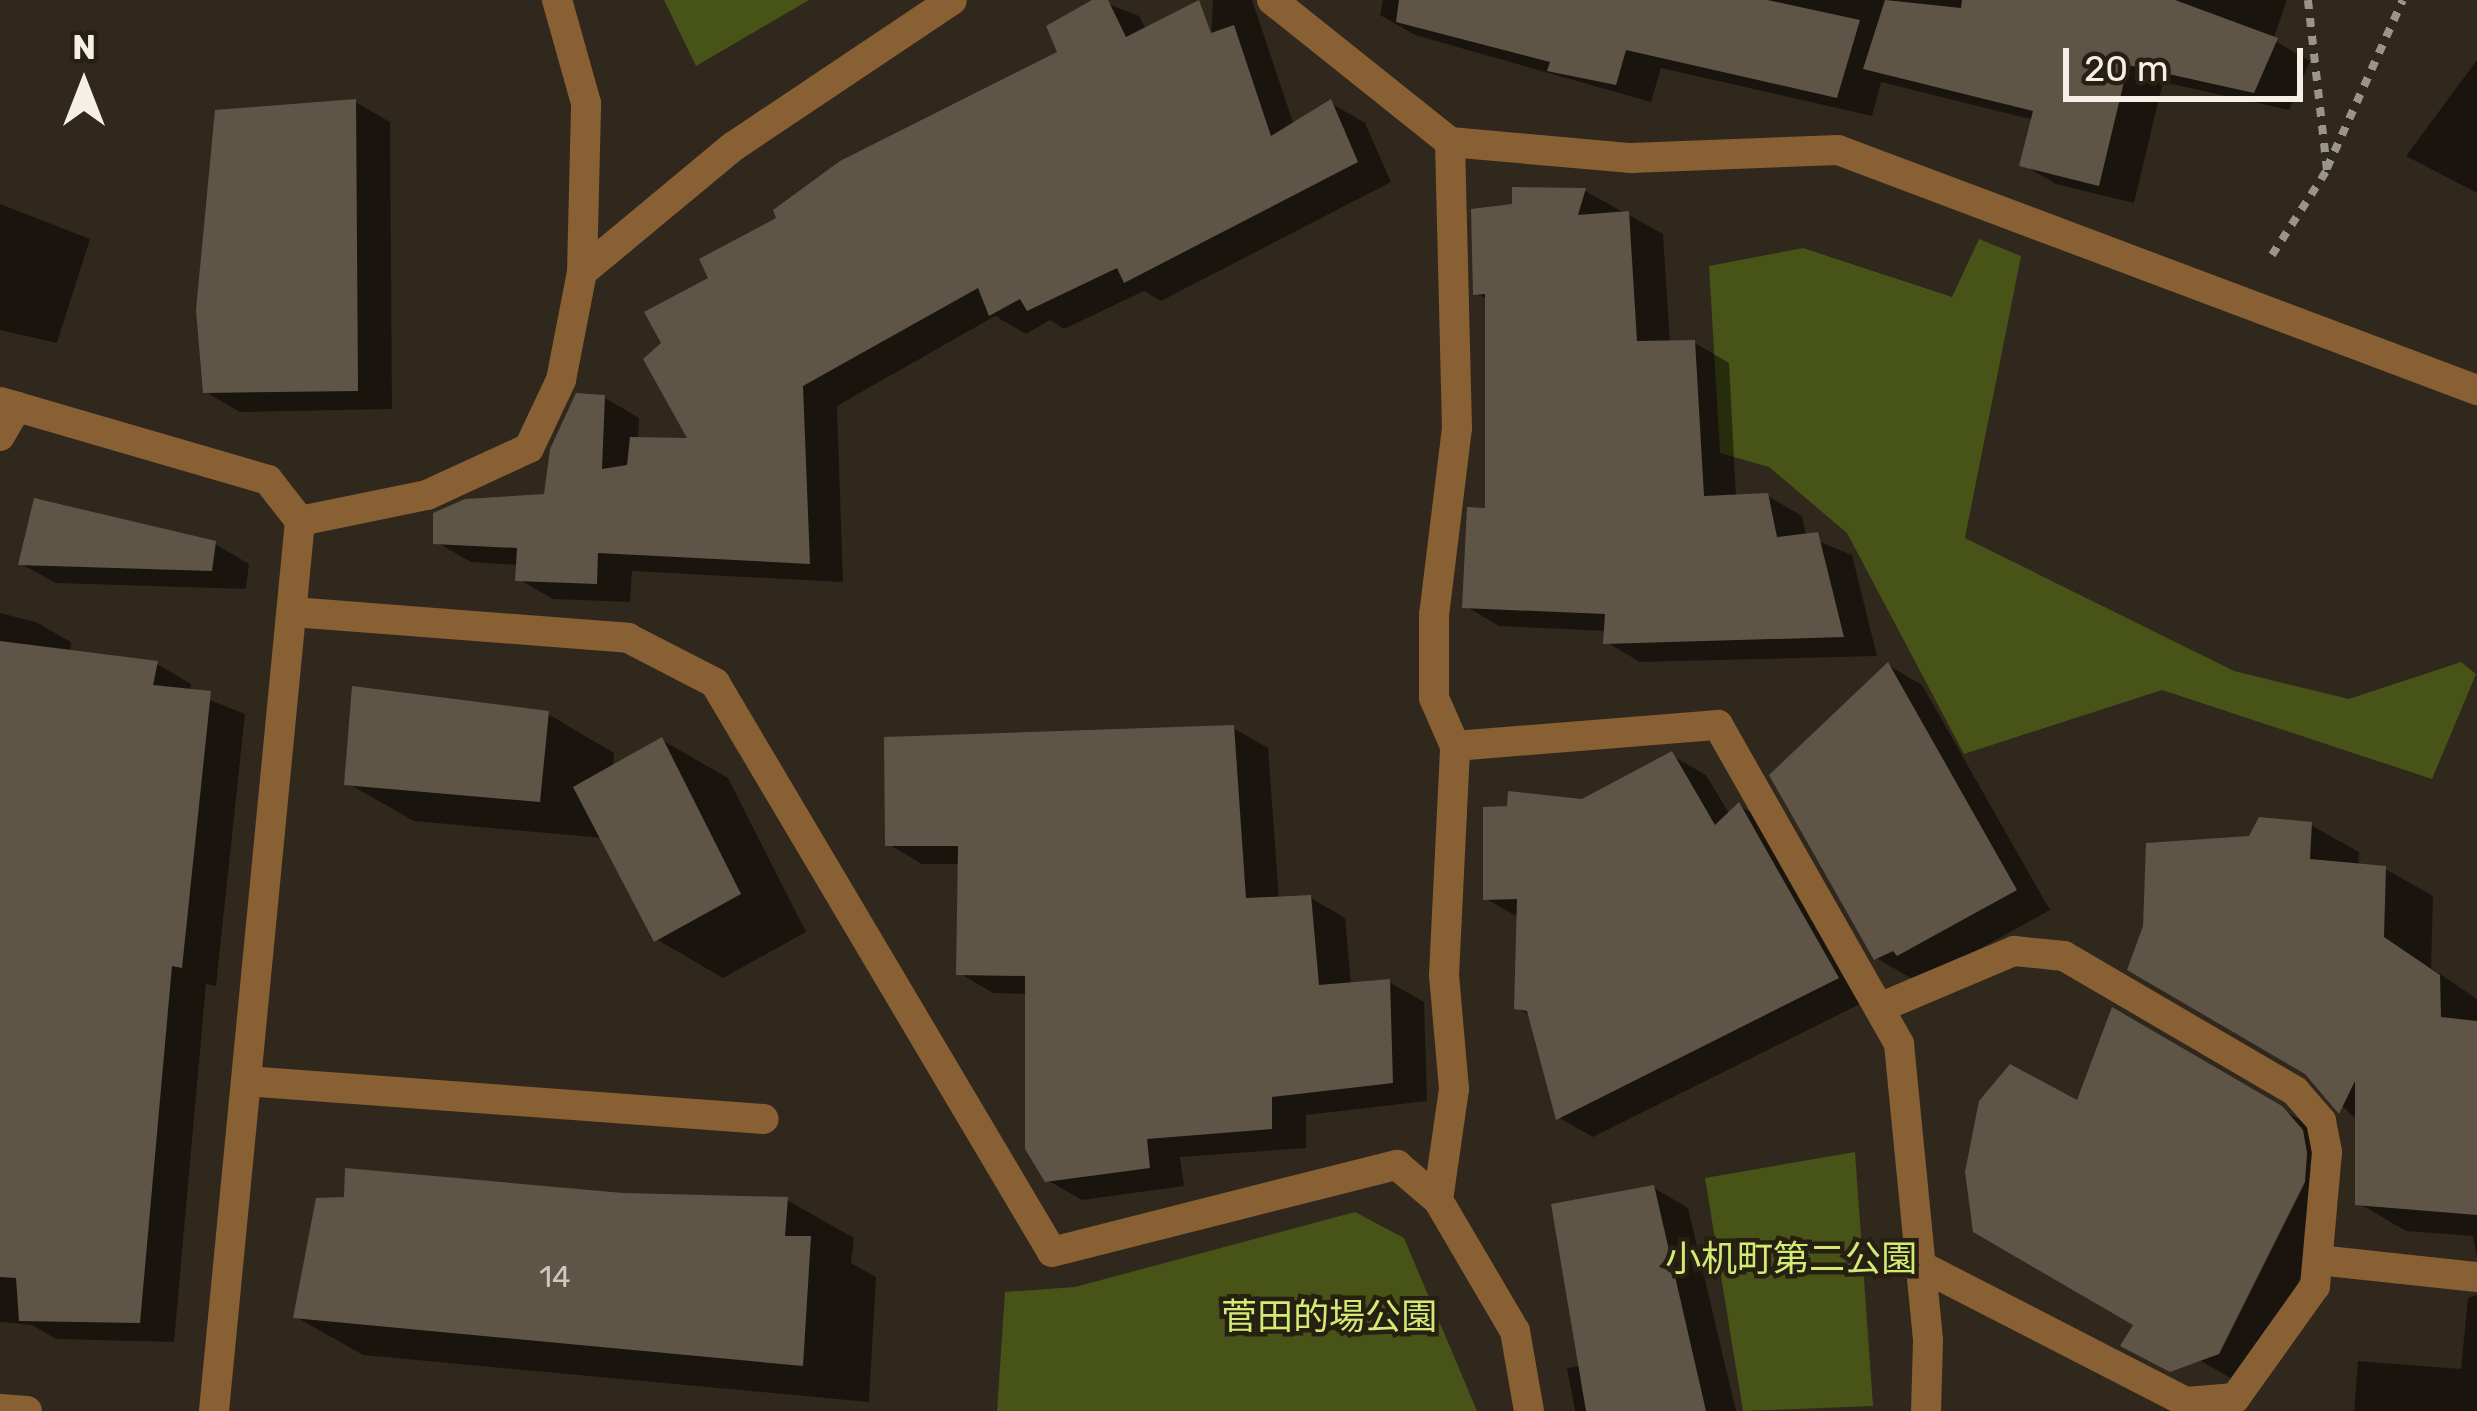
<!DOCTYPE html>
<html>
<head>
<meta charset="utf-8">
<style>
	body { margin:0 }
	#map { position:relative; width:2477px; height:1411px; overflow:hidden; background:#30281c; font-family:Rubik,"Noto Sans JP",sans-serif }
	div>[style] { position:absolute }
	.green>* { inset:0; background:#485317 }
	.shadow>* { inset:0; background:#0007 }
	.building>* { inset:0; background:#5e5547 }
	.path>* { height:8px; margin-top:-4px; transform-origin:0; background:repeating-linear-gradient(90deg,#9b948a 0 9px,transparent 0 18px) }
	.minor>* { height:30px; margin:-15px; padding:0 15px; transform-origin:15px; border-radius:15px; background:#895f34 }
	span { translate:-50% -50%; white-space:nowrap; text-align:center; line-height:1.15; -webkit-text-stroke:9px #271f12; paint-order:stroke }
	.number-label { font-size:30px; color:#cfc8bf }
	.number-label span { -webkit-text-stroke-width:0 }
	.park-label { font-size:36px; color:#d2eb73 }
	.north { position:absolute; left:24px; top:24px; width:120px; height:120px; -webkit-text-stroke:9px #271f12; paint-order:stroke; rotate:0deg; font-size:33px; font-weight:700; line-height:48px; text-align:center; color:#f5efe7 }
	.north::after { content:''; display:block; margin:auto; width:42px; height:54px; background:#f5efe7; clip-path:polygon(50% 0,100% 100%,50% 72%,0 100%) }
	.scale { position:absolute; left:2063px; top:48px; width:240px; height:54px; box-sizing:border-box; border:6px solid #f5efe7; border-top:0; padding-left:15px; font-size:36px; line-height:42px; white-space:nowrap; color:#f5efe7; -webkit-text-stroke:9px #271f12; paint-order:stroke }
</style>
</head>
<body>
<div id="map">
	<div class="green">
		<i style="clip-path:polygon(664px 0,809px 0,696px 66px)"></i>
		<i style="clip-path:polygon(1979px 239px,2021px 256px,1965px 538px,2234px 671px,2349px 699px,2461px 662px,2476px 674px,2432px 779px,2162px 690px,1964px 754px,1847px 533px,1769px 467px,1720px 453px,1709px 266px,1803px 248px,1952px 297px)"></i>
		<i style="clip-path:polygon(1855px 1152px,1873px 1406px,1743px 1411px,1705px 1178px)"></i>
		<i style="clip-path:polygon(1355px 1212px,1404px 1238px,1477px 1411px,997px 1411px,1005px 1292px,1075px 1287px)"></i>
	</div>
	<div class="shadow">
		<i style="clip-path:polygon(1098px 0,1139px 16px,1206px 145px,1213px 0,1252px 0,1294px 125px,1331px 103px,1365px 123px,1391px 182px,1161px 301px,1144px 291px,1064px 329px,1050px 320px,1026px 334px,995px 316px,837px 406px,843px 582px,632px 571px,630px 602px,553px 599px,518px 579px,519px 565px,471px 562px,436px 542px,547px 497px,605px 398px,639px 418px,638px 440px,692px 441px,664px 343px,712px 280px,780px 219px,1060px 53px)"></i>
		<i style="clip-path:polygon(1383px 0,2287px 0,2273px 40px,2310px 61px,2289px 110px,2163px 82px,2134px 203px,2056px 184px,2022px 164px,2034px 120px,1881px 82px,1872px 116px,1661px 68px,1651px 102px,1415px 35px,1380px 15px)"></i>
		<i style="clip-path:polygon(2477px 60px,2477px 193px,2406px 156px)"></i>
		<i style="clip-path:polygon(355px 102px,390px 122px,392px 409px,240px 412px,206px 392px)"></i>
		<i style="clip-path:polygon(1585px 191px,1663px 234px,1670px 343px,1695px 343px,1729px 363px,1736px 497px,1768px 496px,1802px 516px,1806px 536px,1852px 555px,1877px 656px,1640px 662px,1606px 642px,1607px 631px,1499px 626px,1465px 606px,1488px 511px,1488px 300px,1476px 293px)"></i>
		<i style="clip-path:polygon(0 204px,90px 239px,57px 343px,0 330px)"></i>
		<i style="clip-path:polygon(215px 544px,249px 564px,246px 589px,56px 583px,21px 564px)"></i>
		<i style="clip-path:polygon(0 613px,36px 622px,71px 642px,70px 653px,157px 664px,191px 684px,190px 692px,245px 714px,216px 986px,206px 984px,174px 1342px,56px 1339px,32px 1325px,0 1322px)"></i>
		<i style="clip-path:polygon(1888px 665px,1922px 685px,2050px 910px,1934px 974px,1911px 978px,1876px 958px)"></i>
		<i style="clip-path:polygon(548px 714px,614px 753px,613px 768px,662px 740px,728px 778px,806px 932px,723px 978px,656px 939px,603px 838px,414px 821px,347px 783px)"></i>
		<i style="clip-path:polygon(1233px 728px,1268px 748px,1279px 899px,1311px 898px,1345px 918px,1351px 985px,1389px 982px,1424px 1002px,1427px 1101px,1306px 1115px,1306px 1148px,1180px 1157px,1184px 1186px,1082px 1200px,1047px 1180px,1028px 994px,993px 993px,959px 973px,960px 864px,922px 864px,888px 844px)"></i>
		<i style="clip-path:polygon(1671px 755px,1706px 775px,1730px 815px,1740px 806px,1774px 826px,1872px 998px,1593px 1137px,1559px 1118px,1531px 1016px,1517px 1008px,1520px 918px,1486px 899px,1583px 802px)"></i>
		<i style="clip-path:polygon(2311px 825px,2359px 852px,2358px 866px,2385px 869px,2433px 896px,2431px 968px,2477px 999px,2477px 1258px,2473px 1236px,2406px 1231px,2358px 1203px,2358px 1121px,2307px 1072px,2251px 839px)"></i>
		<i style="clip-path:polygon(2114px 1011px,2317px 1130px,2337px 1152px,2338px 1202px,2246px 1387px,1976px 1230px,2079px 1104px)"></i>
		<i style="clip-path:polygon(1654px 1188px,1688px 1208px,1736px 1411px,1575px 1411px,1567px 1368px,1582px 1366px)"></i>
		<i style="clip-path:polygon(622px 1196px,787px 1200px,854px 1238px,851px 1263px,876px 1277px,869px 1402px,363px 1355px,296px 1317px)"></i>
		<i style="clip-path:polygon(2477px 1295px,2477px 1411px,2354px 1411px,2358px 1361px,2461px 1369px,2468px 1298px)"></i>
	</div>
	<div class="building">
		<i style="clip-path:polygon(1092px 0,1108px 0,1126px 37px,1199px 0,1211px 33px,1234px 25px,1271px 136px,1331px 99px,1358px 162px,1124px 283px,1117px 268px,1027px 311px,1020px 299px,989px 316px,978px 288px,803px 386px,810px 564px,598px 553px,597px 584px,515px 581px,517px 548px,433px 544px,433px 513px,465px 499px,544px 494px,550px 449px,576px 393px,605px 395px,602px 469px,627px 465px,630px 437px,687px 438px,643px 359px,661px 343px,644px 312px,708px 278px,699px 259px,776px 218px,773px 210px,840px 161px,1057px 52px,1046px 26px)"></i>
		<i style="clip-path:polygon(1399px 0,1767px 0,1860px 20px,1837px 98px,1626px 50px,1616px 85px,1547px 71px,1550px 62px,1396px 22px)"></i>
		<i style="clip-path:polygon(1885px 0,1961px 8px,1962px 0,2175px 0,2278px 38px,2254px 93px,2128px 65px,2099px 186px,2019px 166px,2033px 111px,1863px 69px)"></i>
		<i style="clip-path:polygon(356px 99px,358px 391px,203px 393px,196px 310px,215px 110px)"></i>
		<i style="clip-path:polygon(1512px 187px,1586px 188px,1578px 215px,1629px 211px,1637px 341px,1695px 340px,1704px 496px,1768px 493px,1777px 537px,1818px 532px,1844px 637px,1603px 644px,1605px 614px,1462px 608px,1467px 507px,1485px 508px,1485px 294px,1473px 295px,1471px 209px,1512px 204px)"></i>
		<i style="clip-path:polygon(34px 498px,216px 541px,212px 571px,18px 565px)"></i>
		<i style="clip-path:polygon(0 641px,158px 661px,153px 685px,211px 691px,182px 968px,172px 966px,140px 1323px,19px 1321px,16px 1278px,0 1277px)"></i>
		<i style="clip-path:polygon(1888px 662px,2017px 890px,1897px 956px,1893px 951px,1874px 960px,1769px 775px)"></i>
		<i style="clip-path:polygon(352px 686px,549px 711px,540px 802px,344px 785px)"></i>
		<i style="clip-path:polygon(1234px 725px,1246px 898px,1311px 895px,1319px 985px,1390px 979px,1393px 1083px,1272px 1097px,1272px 1129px,1147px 1139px,1150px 1168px,1045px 1182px,1025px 1149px,1025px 976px,956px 975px,958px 846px,885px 846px,884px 737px)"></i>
		<i style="clip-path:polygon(662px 737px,741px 894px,654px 942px,573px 787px)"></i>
		<i style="clip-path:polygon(1672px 751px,1715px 825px,1739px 802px,1839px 978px,1556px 1120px,1527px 1011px,1514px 1009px,1517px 899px,1483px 900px,1483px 807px,1507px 806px,1508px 791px,1582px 799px)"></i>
		<i style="clip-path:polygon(2259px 817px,2312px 822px,2310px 859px,2386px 866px,2384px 937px,2440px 975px,2441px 1017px,2477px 1021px,2477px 1215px,2355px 1205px,2355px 1081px,2339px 1114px,2305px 1074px,2127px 970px,2143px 926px,2146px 843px,2249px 836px)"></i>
		<i style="clip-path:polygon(2112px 1007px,2282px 1106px,2303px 1130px,2307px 1153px,2305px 1182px,2219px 1354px,2170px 1372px,2120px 1346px,2133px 1325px,1973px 1232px,1965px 1172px,1979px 1101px,2010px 1064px,2077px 1100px)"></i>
		<i style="clip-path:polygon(345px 1168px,623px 1193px,788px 1197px,785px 1236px,811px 1236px,803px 1366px,293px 1318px,316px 1198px,344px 1197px)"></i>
		<i style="clip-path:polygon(1654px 1185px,1706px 1411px,1586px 1411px,1551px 1204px)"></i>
	</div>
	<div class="path">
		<i style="left:2327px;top:168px;width:184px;rotate:-65.7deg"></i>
		<i style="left:2272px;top:255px;width:101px;rotate:-57.1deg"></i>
		<i style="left:2327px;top:170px;width:171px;rotate:-96.4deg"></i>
	</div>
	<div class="minor">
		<i style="left:1272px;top:0;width:228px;rotate:38.6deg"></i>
		<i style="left:1450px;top:142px;width:182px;rotate:5.1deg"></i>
		<i style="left:1631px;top:158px;width:207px;rotate:-2.2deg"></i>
		<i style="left:1838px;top:150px;width:683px;rotate:20.59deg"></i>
		<i style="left:1450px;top:142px;width:286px;rotate:88.6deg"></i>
		<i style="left:1457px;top:428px;width:187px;rotate:97deg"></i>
		<i style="left:1434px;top:614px;width:84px;rotate:90deg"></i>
		<i style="left:1434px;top:698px;width:52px;rotate:66.4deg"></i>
		<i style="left:582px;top:272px;width:197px;rotate:-39.7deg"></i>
		<i style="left:734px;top:146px;width:262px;rotate:-33.8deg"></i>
		<i style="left:0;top:402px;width:279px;rotate:16.2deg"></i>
		<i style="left:268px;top:480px;width:52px;rotate:52deg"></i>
		<i style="left:300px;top:521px;width:894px;rotate:95.52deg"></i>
		<i style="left:0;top:436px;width:34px;rotate:-60deg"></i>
		<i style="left:300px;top:521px;width:130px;rotate:-11.6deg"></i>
		<i style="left:427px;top:495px;width:112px;rotate:-24.7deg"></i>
		<i style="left:529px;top:448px;width:75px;rotate:-64.8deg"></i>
		<i style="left:561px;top:380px;width:110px;rotate:-79deg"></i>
		<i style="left:582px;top:272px;width:169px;rotate:-88.6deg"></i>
		<i style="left:586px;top:103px;width:107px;rotate:-105.7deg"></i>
		<i style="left:293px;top:612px;width:336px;rotate:4.4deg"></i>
		<i style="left:628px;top:638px;width:98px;rotate:27.3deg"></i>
		<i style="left:715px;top:683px;width:661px;rotate:59.36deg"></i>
		<i style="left:1052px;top:1252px;width:356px;rotate:-14.2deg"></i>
		<i style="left:1397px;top:1165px;width:54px;rotate:40.5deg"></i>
		<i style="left:1438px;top:1200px;width:152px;rotate:59.6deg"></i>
		<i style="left:1515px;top:1331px;width:81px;rotate:80.1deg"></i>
		<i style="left:1879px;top:1008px;width:147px;rotate:-22.9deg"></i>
		<i style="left:2014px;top:951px;width:50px;rotate:5.7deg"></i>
		<i style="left:2064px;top:956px;width:268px;rotate:30.3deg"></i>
		<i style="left:2295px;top:1091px;width:40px;rotate:49deg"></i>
		<i style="left:2321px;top:1121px;width:32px;rotate:79deg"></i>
		<i style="left:2327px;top:1152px;width:135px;rotate:95.1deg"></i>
		<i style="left:2315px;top:1286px;width:138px;rotate:125.5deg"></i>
		<i style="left:2235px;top:1398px;width:49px;rotate:175.3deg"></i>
		<i style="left:2186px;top:1402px;width:298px;rotate:-152.8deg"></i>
		<i style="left:246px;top:1081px;width:519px;rotate:4.2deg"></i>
		<i style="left:1438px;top:1200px;width:112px;rotate:-81.8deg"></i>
		<i style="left:1454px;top:1089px;width:114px;rotate:-95deg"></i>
		<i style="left:1444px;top:975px;width:229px;rotate:-87.2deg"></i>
		<i style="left:1455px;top:746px;width:264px;rotate:-4.6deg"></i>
		<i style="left:1718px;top:725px;width:367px;rotate:60.4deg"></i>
		<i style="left:1899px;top:1044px;width:298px;rotate:84.4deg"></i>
		<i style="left:1928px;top:1341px;width:70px;rotate:91.6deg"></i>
		<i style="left:2318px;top:1260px;width:160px;rotate:6.1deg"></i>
		<i style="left:0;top:1409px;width:27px;rotate:4deg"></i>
	</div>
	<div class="number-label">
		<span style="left:555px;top:1277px">14</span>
	</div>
	<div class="park-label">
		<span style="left:1791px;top:1259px">小机町第二公園</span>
		<span style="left:1329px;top:1317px">菅田的場公園</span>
	</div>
	<div class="north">N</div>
	<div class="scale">20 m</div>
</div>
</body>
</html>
